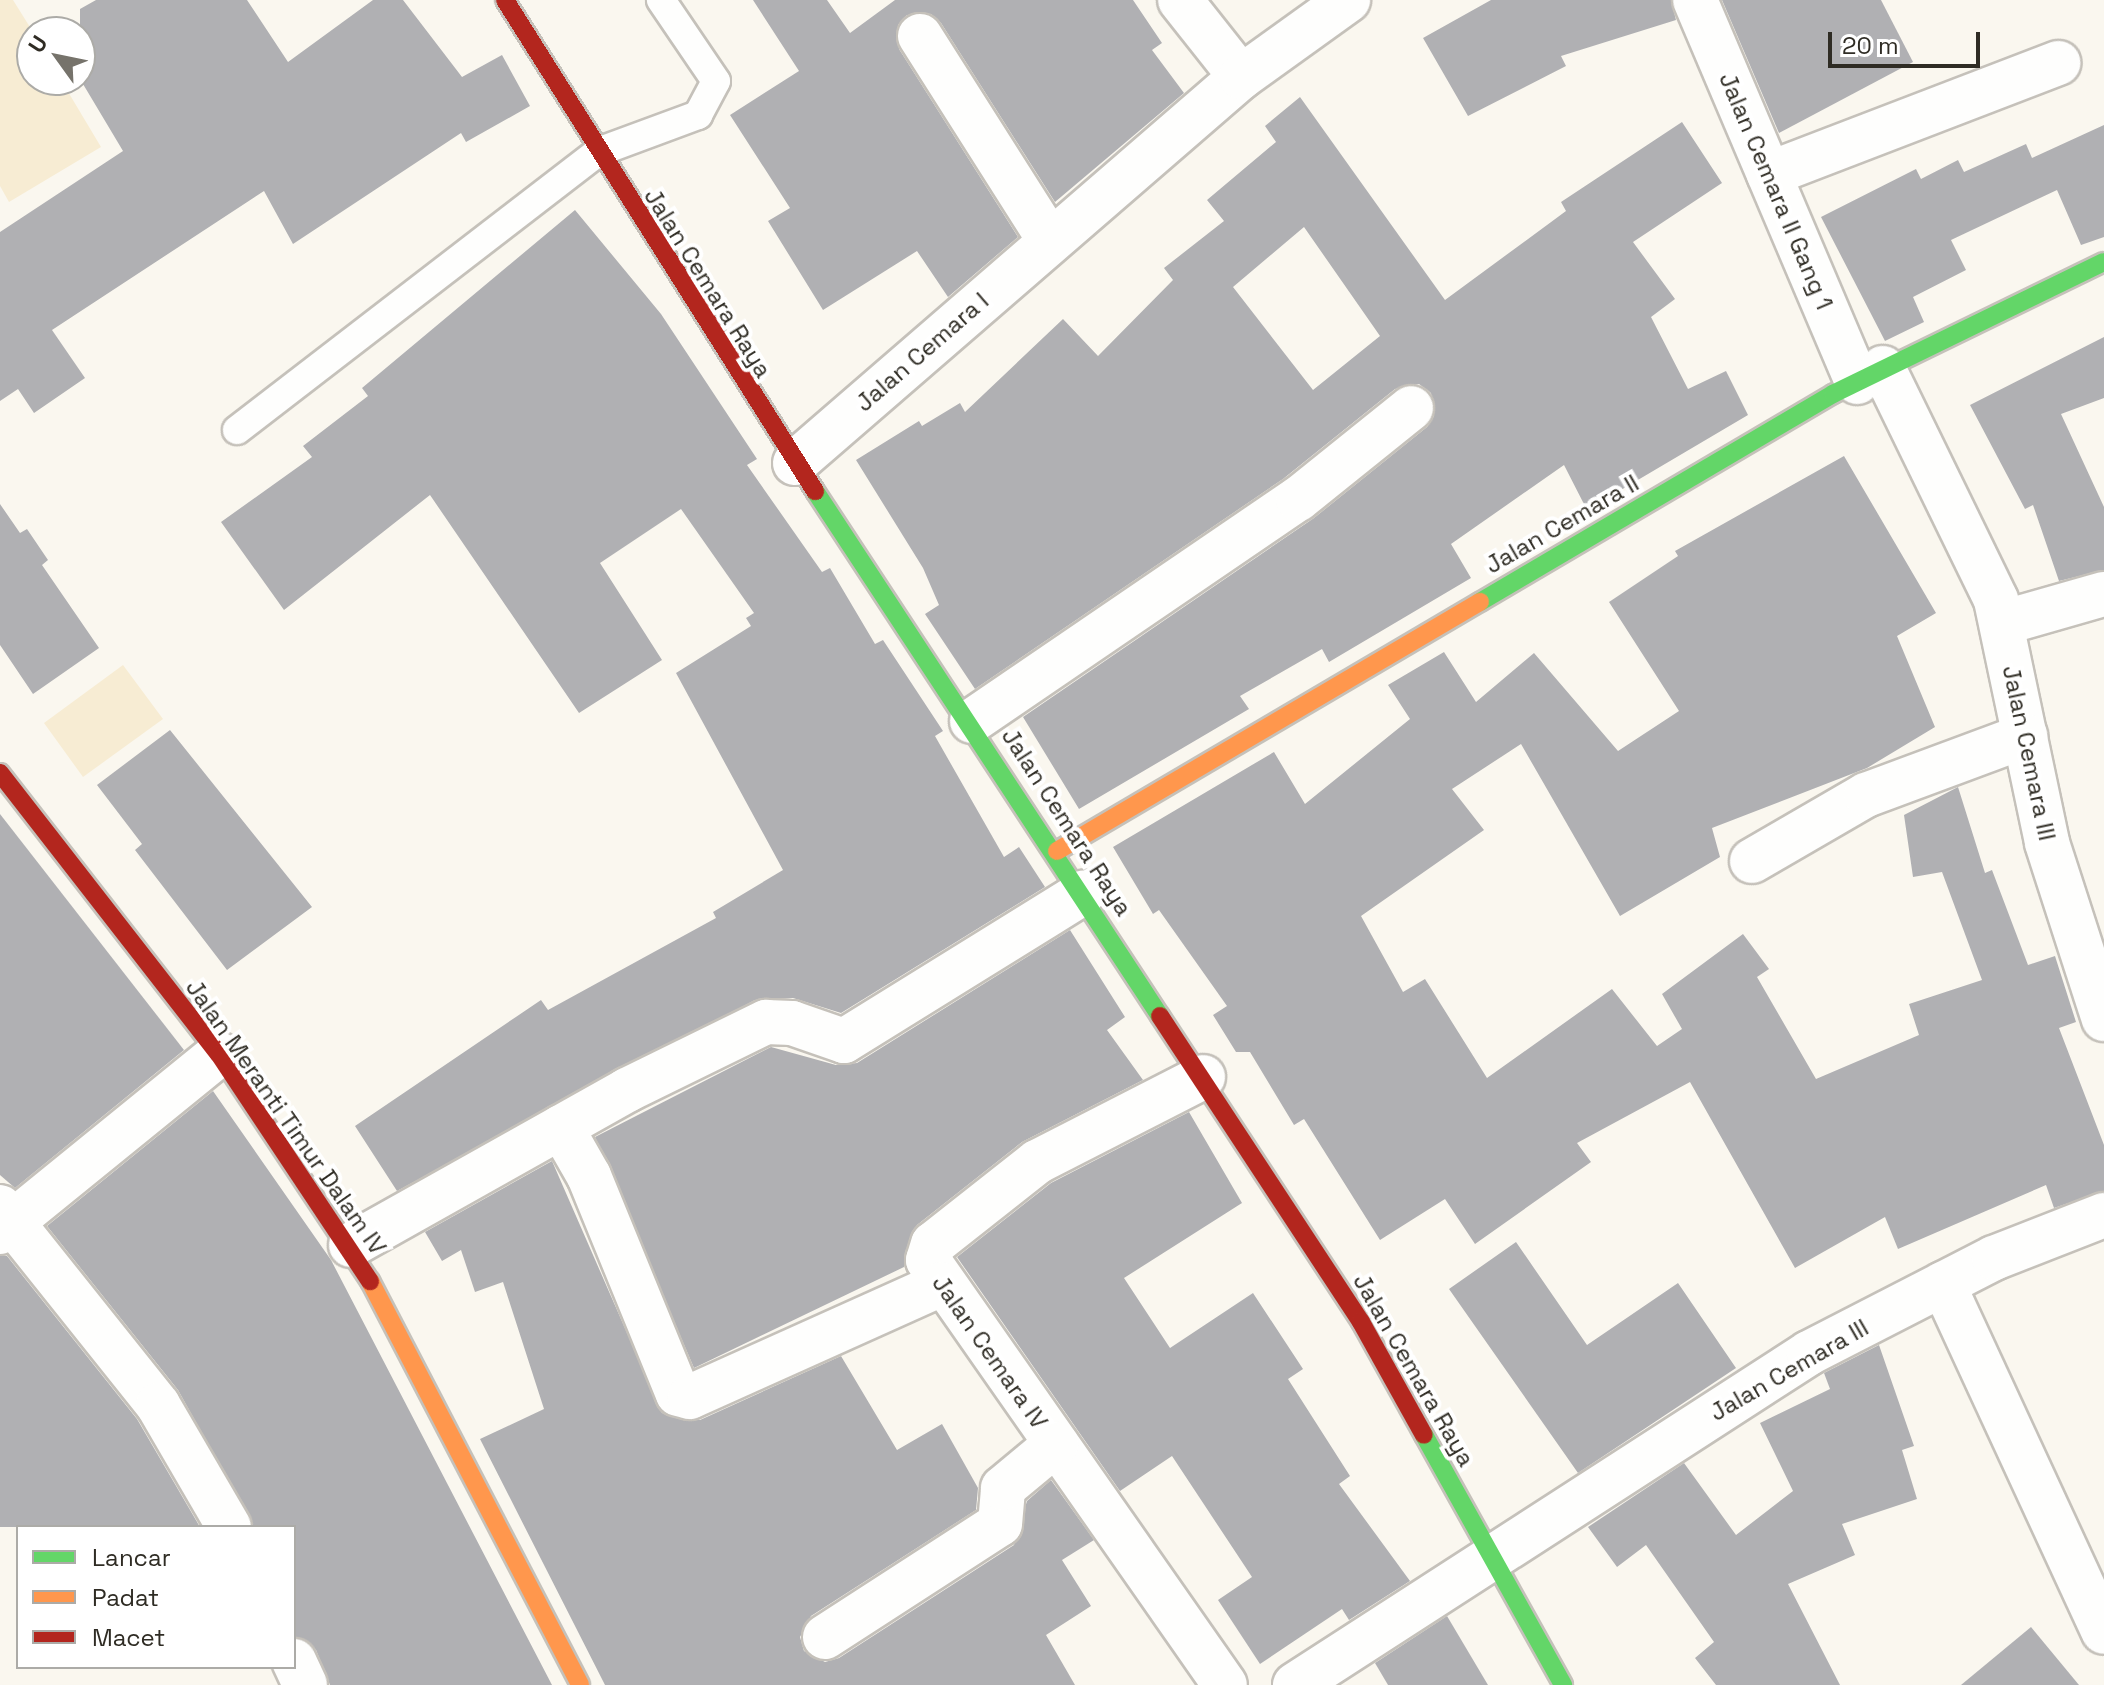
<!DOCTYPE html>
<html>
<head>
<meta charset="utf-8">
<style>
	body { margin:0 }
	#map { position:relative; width:2104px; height:1685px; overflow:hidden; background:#faf7ef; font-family:"Space Grotesk",sans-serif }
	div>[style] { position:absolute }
	.green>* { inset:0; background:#f7ecd3 }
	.building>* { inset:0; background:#b0b0b3 }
	.roads { filter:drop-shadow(2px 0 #c5c1ba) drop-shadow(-2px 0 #c5c1ba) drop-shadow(0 2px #c5c1ba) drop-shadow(0 -2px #c5c1ba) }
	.lane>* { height:28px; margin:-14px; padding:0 14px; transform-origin:14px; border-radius:14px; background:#fefefd }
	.street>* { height:44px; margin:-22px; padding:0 22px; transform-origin:22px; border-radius:22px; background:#fefefd }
	.fast>* { height:18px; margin:-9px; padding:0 9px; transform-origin:9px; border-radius:9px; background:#63d668 }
	.slow>* { height:18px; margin:-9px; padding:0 9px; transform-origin:9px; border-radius:9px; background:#ff974d }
	.jam>* { height:18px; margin:-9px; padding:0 9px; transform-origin:9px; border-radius:9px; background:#b3261e }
	span { translate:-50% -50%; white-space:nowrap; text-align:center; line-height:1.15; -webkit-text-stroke:8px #fff; paint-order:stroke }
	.street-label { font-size:24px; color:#2f2c24 }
	.legend { position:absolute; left:16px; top:1525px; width:280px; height:144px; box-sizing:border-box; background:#fff; border:2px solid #acaba7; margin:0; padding:10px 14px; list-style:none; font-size:24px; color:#2f2c24 }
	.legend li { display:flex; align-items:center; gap:16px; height:40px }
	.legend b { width:40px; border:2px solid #acaba7 }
	.north { position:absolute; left:16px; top:16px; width:80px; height:80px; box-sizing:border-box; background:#fff; border:2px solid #acaba7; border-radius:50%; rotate:303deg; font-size:22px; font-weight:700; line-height:32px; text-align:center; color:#2f2c24 }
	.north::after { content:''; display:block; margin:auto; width:28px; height:36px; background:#76736b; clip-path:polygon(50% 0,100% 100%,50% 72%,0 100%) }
	.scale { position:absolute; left:1828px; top:32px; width:152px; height:36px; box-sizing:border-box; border:4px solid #2f2c24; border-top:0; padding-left:10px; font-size:24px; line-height:28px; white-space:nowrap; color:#2f2c24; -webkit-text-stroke:6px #fff; paint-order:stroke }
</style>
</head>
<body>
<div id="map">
	<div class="green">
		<i style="clip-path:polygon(0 0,13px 0,33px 32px,32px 80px,61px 80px,101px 147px,9px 202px,0 186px)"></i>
		<i style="clip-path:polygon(123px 665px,163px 719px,83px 777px,44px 723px)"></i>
	</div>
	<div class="building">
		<i style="clip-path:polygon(96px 0,247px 0,288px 62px,373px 0,403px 0,462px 77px,502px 55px,530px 106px,466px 142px,461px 133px,293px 244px,264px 191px,52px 330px,85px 378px,34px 413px,18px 389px,0 401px,0 232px,123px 151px,80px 79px,80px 9px)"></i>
		<i style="clip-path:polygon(753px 0,827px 0,850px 33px,895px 0,1133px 0,1162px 43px,1152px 50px,1184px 93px,1055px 202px,941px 23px,931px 14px,907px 15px,898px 25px,899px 49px,1018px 237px,948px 297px,917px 251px,823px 310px,768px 221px,790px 208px,730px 115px,799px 71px)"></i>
		<i style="clip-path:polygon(1491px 0,1671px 0,1676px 20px,1561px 56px,1566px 66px,1468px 116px,1423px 38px)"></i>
		<i style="clip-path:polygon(1722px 0,1881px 0,1913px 62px,1779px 133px)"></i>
		<i style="clip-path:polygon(evenodd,1300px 97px,1445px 300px,1566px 211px,1561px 202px,1682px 122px,1722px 183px,1633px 242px,1675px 299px,1651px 317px,1688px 389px,1726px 371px,1748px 415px,1587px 510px,1564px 465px,1451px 544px,1471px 578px,1329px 662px,1322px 649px,1240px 696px,1249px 709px,1079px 809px,1023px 717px,1314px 518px,1427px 427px,1434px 416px,1431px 393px,1419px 384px,1395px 389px,1283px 479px,975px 689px,925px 614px,939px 605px,923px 568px,856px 460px,919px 421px,922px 426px,960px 403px,965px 412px,1063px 319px,1098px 356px,1173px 280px,1164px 268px,1224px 221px,1207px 200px,1276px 142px,1265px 126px,1300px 97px,1304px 227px,1380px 336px,1313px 390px,1233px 287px,1304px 227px)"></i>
		<i style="clip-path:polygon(2104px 125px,2104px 237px,2081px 245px,2057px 190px,1951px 240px,1966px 270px,1913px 297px,1924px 322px,1885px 341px,1821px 217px,1916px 169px,1921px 179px,1958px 160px,1964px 172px,2026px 144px,2032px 158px)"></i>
		<i style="clip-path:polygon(575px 210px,661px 314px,757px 459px,747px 465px,822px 572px,830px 568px,875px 644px,883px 640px,943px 731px,935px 736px,1004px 857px,1019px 847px,1045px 887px,841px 1013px,793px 998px,755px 1000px,397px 1191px,355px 1126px,541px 1000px,548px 1010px,716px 918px,713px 912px,783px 870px,676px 673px,751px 626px,746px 618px,754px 613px,681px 509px,600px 563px,662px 660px,579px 713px,430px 495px,284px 610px,221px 522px,312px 457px,303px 446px,368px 396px,362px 388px)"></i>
		<i style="clip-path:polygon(2104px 337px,2104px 398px,2061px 414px,2104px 507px,2104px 570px,2059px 581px,2033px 505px,2025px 509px,1970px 405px)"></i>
		<i style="clip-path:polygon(1844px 456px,1936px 613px,1897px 636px,1935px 727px,1867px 768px,1712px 828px,1720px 857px,1620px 916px,1521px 744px,1452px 789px,1484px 830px,1361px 916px,1403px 992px,1425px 979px,1487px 1078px,1612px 989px,1657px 1046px,1682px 1029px,1662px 994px,1743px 934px,1769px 969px,1757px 977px,1816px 1079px,1919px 1035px,1909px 1004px,1982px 980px,1942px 872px,1913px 877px,1904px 815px,1958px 787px,1985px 873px,1992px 870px,2028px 965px,2055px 956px,2076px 1022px,2059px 1028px,2104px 1145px,2104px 1191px,2054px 1208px,2046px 1185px,1898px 1249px,1885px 1217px,1795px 1268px,1690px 1082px,1577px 1143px,1591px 1162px,1475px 1244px,1445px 1199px,1380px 1240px,1304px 1119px,1294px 1125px,1250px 1052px,1236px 1052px,1213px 1015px,1227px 1006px,1159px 910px,1153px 914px,1113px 847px,1274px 752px,1305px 804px,1410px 719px,1388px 685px,1444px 652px,1476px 702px,1534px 653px,1618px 751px,1679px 711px,1609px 602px,1678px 556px,1675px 551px)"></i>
		<i style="clip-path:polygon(0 504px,20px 533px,27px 529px,48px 560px,42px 565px,99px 648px,33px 694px,0 645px)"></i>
		<i style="clip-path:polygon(170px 730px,312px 907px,227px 970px,135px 850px,142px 844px,97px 785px)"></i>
		<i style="clip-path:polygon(0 814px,184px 1050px,15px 1188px,0 1175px)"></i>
		<i style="clip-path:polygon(1070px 930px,1125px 1017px,1107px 1030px,1143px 1080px,1022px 1142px,917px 1225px,904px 1267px,694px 1368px,595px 1137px,771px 1047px,836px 1065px,857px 1063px)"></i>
		<i style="clip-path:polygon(213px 1091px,331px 1260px,552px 1685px,330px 1685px,316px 1650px,294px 1636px,294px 1527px,254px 1527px,178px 1390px,47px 1226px)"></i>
		<i style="clip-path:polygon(1189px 1112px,1242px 1203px,1124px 1278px,1170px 1348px,1253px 1293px,1303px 1369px,1288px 1379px,1350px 1476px,1339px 1484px,1410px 1581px,1349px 1620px,1342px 1609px,1260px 1664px,1218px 1600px,1252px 1577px,1172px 1456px,1120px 1491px,957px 1257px,1051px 1183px)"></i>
		<i style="clip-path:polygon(552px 1161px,662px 1413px,700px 1420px,841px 1356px,897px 1450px,942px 1424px,978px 1488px,976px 1510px,811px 1616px,800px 1637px,804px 1651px,825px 1662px,839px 1658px,1014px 1545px,1027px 1501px,1051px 1480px,1094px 1540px,1062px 1560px,1091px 1606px,1046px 1635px,1075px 1685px,605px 1685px,480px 1439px,544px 1409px,503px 1282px,475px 1292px,461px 1250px,442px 1261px,425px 1232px)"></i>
		<i style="clip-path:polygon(1516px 1242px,1587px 1345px,1678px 1283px,1736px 1368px,1578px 1473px,1449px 1289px)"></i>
		<i style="clip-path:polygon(0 1256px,7px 1256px,137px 1419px,200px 1527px,0 1527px)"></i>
		<i style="clip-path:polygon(1879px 1345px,1914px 1446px,1902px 1450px,1917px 1499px,1842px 1524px,1855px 1555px,1788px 1584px,1840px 1685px,1716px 1685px,1695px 1658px,1714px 1642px,1646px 1545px,1617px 1567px,1588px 1527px,1684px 1463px,1736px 1535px,1793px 1491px,1760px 1423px,1830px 1389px,1824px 1373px)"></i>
		<i style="clip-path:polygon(1447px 1616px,1488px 1685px,1388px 1685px,1375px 1663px)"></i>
		<i style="clip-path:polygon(2031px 1627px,2079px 1685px,1961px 1685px)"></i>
	</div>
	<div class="roads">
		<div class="lane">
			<i style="left:237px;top:430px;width:456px;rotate:-37.6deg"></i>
			<i style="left:598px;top:152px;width:107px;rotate:-20.3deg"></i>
			<i style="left:698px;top:115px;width:38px;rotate:-62deg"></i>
			<i style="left:716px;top:81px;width:98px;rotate:-124.2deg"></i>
		</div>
		<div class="street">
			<i style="left:1180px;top:0;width:98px;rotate:51.6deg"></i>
			<i style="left:1695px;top:0;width:415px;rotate:67deg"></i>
			<i style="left:920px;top:36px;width:243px;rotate:57.6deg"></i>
			<i style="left:1769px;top:174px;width:310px;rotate:-21deg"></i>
			<i style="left:1883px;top:368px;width:258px;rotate:64deg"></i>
			<i style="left:1996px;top:600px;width:248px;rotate:78.1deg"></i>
			<i style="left:2047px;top:843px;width:185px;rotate:72.1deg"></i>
			<i style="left:795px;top:463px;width:590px;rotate:-40.88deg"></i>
			<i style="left:1241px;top:77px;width:132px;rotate:-35.7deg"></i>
			<i style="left:2002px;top:623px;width:106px;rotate:-15.9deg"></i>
			<i style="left:972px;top:721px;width:394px;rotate:-34.3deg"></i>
			<i style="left:1298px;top:499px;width:145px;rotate:-38.8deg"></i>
			<i style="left:1752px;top:861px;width:132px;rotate:-30.1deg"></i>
			<i style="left:1866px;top:795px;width:170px;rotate:-20.4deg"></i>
			<i style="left:1203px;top:1077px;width:186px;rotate:152.9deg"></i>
			<i style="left:1037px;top:1162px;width:132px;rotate:141.7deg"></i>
			<i style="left:933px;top:1244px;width:17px;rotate:107deg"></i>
			<i style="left:928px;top:1260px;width:518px;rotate:55.05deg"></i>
			<i style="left:561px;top:1127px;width:56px;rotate:60.3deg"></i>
			<i style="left:589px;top:1176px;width:235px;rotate:67.8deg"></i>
			<i style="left:678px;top:1394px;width:12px;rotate:14deg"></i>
			<i style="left:690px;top:1397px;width:275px;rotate:-24.2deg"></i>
			<i style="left:0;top:1207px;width:253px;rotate:51.4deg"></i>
			<i style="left:158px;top:1405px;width:141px;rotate:59.8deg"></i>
			<i style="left:0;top:1232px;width:282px;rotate:-39.1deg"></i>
			<i style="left:351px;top:1245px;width:317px;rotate:-29.3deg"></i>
			<i style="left:627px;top:1090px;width:155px;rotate:-26.1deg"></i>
			<i style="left:766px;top:1022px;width:26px;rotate:2deg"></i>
			<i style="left:792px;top:1023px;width:55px;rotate:19.1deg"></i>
			<i style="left:844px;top:1041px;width:282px;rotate:-31.8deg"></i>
			<i style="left:1943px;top:1284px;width:383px;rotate:65.2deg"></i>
			<i style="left:825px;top:1637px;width:208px;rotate:-32.9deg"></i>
			<i style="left:1000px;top:1524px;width:36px;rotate:-85deg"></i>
			<i style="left:1003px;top:1488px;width:69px;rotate:-39.7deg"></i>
			<i style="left:294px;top:1661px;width:26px;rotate:65deg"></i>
			<i style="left:1295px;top:1685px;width:612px;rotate:-32.86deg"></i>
			<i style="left:1809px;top:1353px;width:208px;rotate:-27.2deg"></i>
			<i style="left:1994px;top:1258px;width:118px;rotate:-21.4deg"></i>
		</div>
		<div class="fast">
			<i style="left:815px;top:491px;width:628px;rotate:56.69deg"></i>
			<i style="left:1480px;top:602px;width:410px;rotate:-30.5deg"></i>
			<i style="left:1833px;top:394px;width:301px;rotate:-26deg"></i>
			<i style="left:1424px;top:1435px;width:286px;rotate:60.9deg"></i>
		</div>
		<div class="slow">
			<i style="left:1057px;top:851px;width:491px;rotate:-30.5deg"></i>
			<i style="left:370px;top:1281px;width:455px;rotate:62.5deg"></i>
		</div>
		<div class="jam">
			<i style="left:505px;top:0;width:581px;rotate:57.73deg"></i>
			<i style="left:0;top:773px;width:356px;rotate:52.1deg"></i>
			<i style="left:219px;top:1054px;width:273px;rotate:56.4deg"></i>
			<i style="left:1160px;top:1016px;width:366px;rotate:56.7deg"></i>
			<i style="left:1361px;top:1322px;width:129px;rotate:60.9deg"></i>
		</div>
	</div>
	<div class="street-label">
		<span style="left:1776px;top:191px;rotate:67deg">Jalan Cemara II Gang 1</span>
		<span style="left:708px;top:283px;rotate:58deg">Jalan Cemara Raya</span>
		<span style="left:922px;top:352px;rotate:-41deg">Jalan Cemara I</span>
		<span style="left:1562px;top:524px;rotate:-30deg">Jalan Cemara II</span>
		<span style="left:2029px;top:753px;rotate:78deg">Jalan Cemara III</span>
		<span style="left:1067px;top:822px;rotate:57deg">Jalan Cemara Raya</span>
		<span style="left:286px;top:1117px;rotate:55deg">Jalan Meranti Timur Dalam IV</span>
		<span style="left:990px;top:1352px;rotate:55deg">Jalan Cemara IV</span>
		<span style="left:1414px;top:1370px;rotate:60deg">Jalan Cemara Raya</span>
		<span style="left:1789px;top:1370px;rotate:-30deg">Jalan Cemara III</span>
	</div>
	<ul class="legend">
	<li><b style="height:10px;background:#63d668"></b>Lancar</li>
	<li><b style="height:10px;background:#ff974d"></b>Padat</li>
	<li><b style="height:10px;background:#b3261e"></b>Macet</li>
	</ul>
	<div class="north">U</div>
	<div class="scale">20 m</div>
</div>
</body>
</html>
